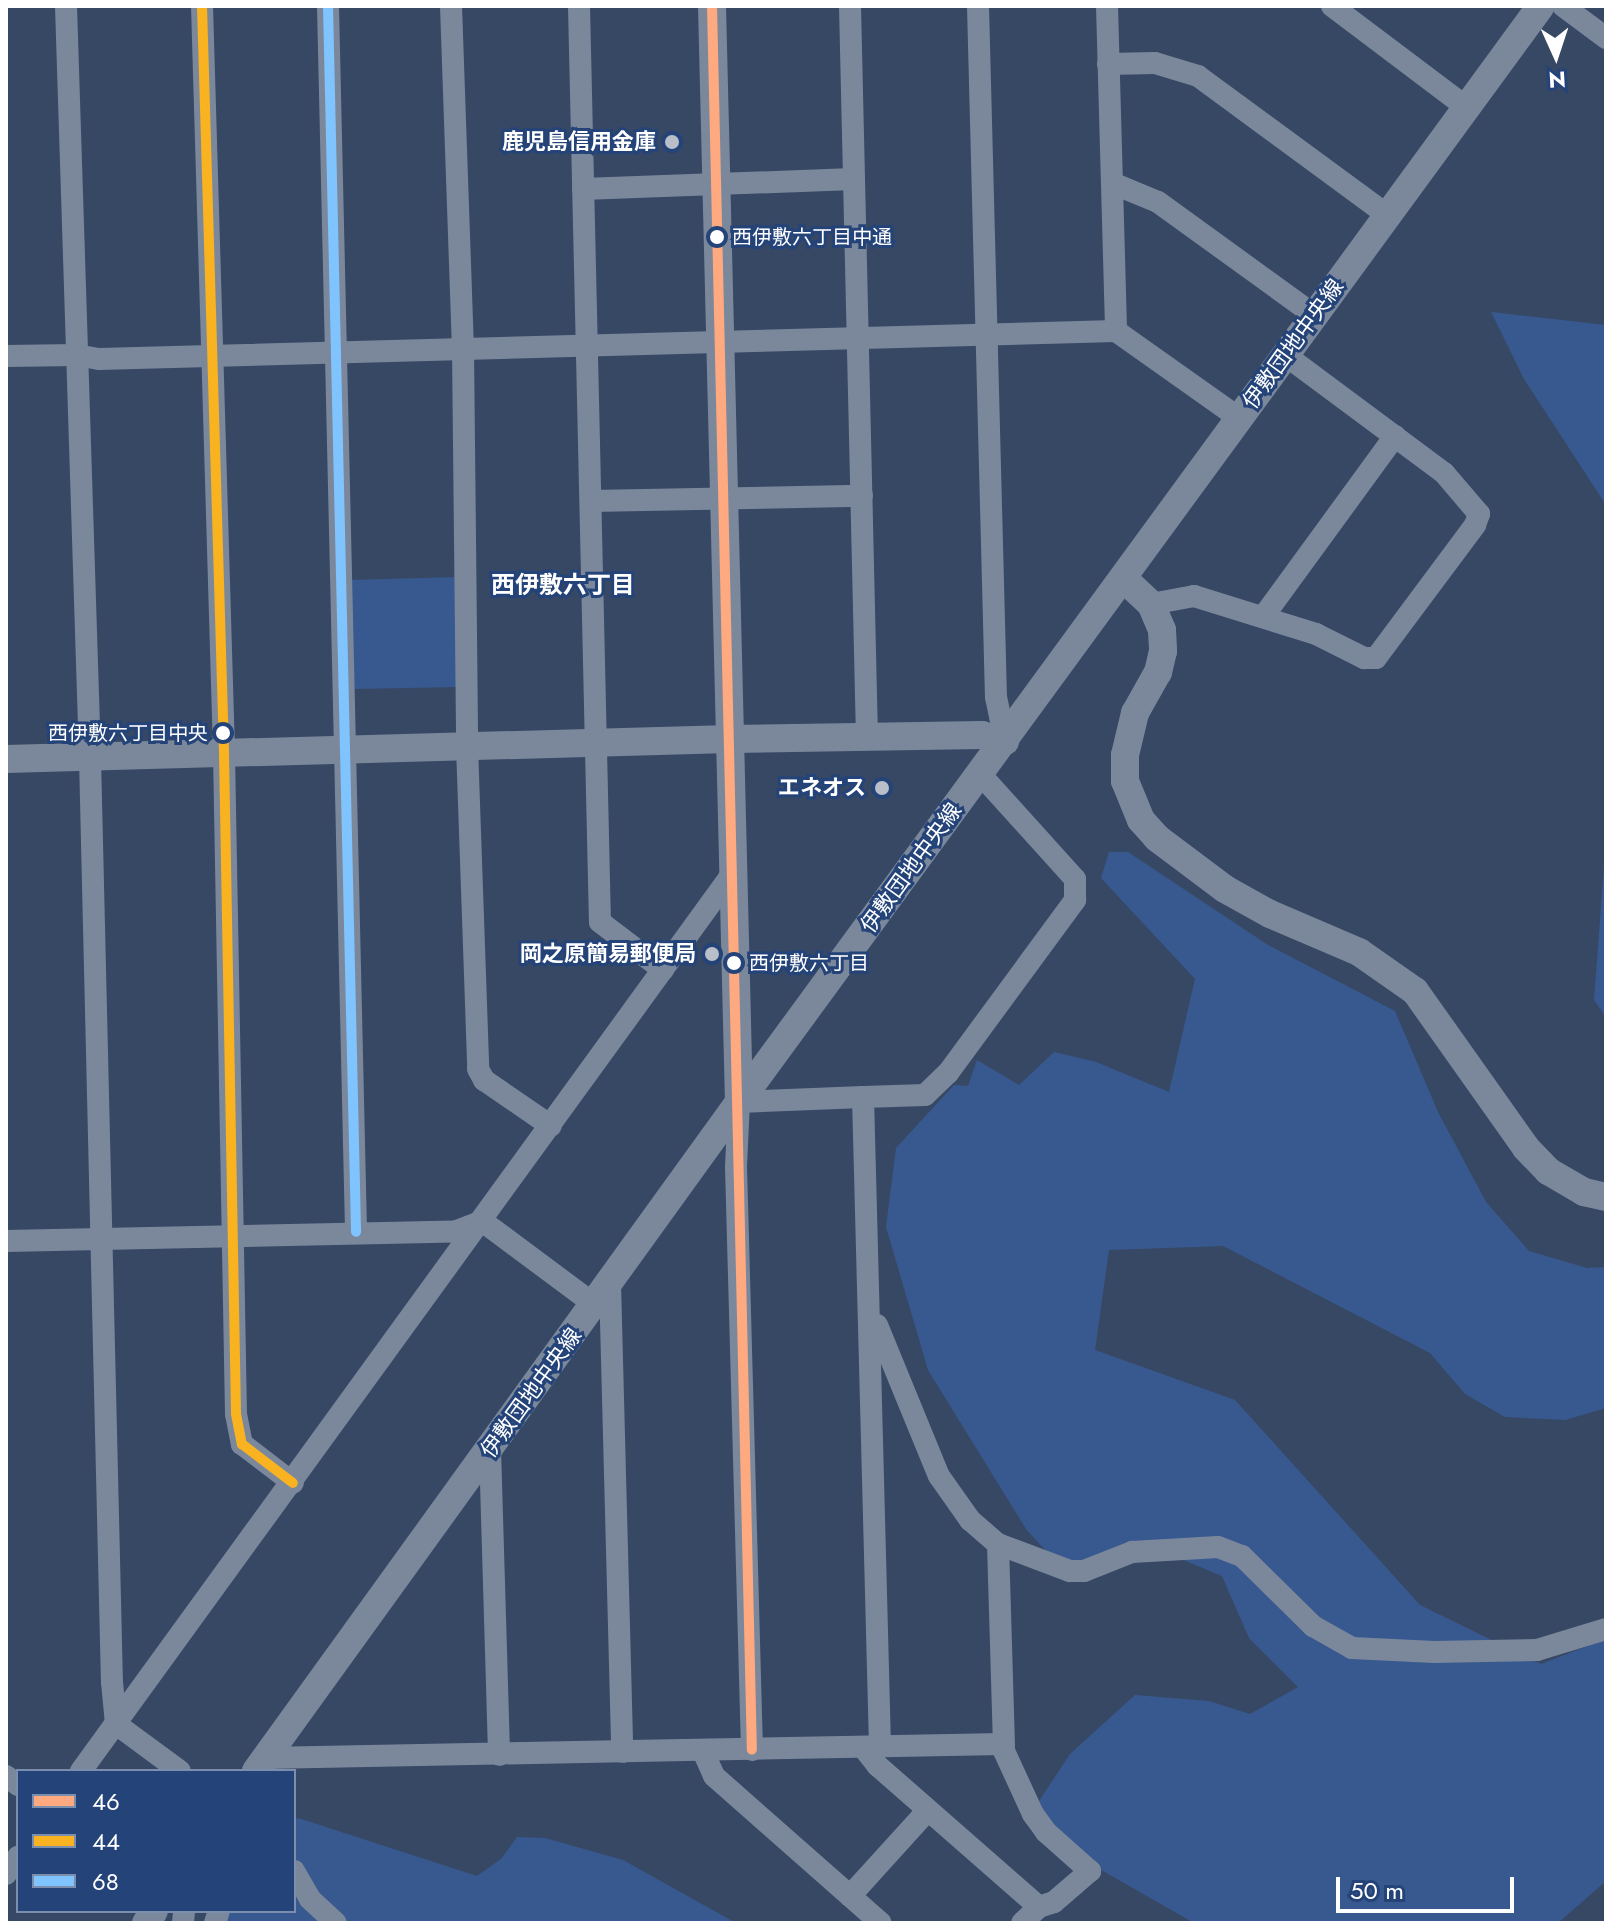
<!DOCTYPE html>
<html>
<head>
<meta charset="utf-8">
<style>
	body { margin:0 }
	#map { position:relative; width:1612px; height:1929px; overflow:hidden; background:#374865; font-family:Jost,"Noto Sans JP",sans-serif }
	div>[style] { position:absolute }
	.green>* { inset:0; background:#38598f }
	.minor>* { height:22px; margin:-11px; padding:0 11px; transform-origin:11px; border-radius:11px; background:#7b889c }
	.tertiary>* { height:28px; margin:-14px; padding:0 14px; transform-origin:14px; border-radius:14px; background:#7b889c }
	.bus-1>* { height:10px; margin:-5px; padding:0 5px; transform-origin:5px; border-radius:5px; background:#ffa980 }
	.bus-2>* { height:10px; margin:-5px; padding:0 5px; transform-origin:5px; border-radius:5px; background:#f9b220 }
	.bus-3>* { height:10px; margin:-5px; padding:0 5px; transform-origin:5px; border-radius:5px; background:#80c4ff }
	.dots>* { width:22px; height:22px; translate:-50% -50%; box-sizing:border-box; border:4px solid #244378; border-radius:50% }
	span { translate:-50% -50%; white-space:nowrap; text-align:center; line-height:1.15; -webkit-text-stroke:6px #244378; paint-order:stroke }
	.bus-label { font-size:20px; color:#fff }
	.left { translate:0 -50%; text-align:left }
	.right { translate:-100% -50%; text-align:right }
	.poi-label { font-size:22px; color:#fff; font-weight:700 }
	.street-label { font-size:22px; color:#fff }
	.neighbourhood-label { font-size:24px; color:#fff; font-weight:700 }
	.frame { position:absolute; inset:0; border:8px solid #fff; pointer-events:none }
	.legend { position:absolute; left:16px; top:1769px; width:280px; height:144px; box-sizing:border-box; background:#244378; border:2px solid #7c8eae; margin:0; padding:10px 14px; list-style:none; font-size:24px; color:#fff }
	.legend li { display:flex; align-items:center; gap:16px; height:40px }
	.legend b { width:40px; border:2px solid #7c8eae }
	.north { position:absolute; left:1516px; top:16px; width:80px; height:80px; -webkit-text-stroke:6px #244378; paint-order:stroke; rotate:177deg; font-size:22px; font-weight:700; line-height:32px; text-align:center; color:#fff }
	.north::after { content:''; display:block; margin:auto; width:28px; height:36px; background:#fff; clip-path:polygon(50% 0,100% 100%,50% 72%,0 100%) }
	.scale { position:absolute; left:1336px; top:1877px; width:178px; height:36px; box-sizing:border-box; border:4px solid #fff; border-top:0; padding-left:10px; font-size:24px; line-height:28px; white-space:nowrap; color:#fff; -webkit-text-stroke:6px #244378; paint-order:stroke }
</style>
</head>
<body>
<div id="map">
	<div class="green">
		<i style="clip-path:polygon(1491px 312px,1606px 325px,1606px 505px,1524px 379px)"></i>
		<i style="clip-path:polygon(457px 577px,459px 687px,353px 689px,350px 580px)"></i>
		<i style="clip-path:polygon(1606px 840px,1606px 1017px,1594px 1000px)"></i>
		<i style="clip-path:polygon(1109px 852px,1128px 852px,1268px 945px,1395px 1011px,1438px 1112px,1486px 1202px,1529px 1251px,1587px 1268px,1606px 1267px,1606px 1408px,1565px 1420px,1505px 1417px,1465px 1394px,1430px 1353px,1223px 1246px,1109px 1250px,1095px 1350px,1235px 1400px,1420px 1605px,1541px 1664px,1606px 1639px,1606px 1881px,1558px 1923px,1194px 1923px,1089px 1863px,1044px 1815px,1039px 1801px,1070px 1754px,1135px 1695px,1209px 1701px,1250px 1714px,1298px 1687px,1249px 1638px,1222px 1576px,1162px 1551px,1058px 1564px,1026px 1529px,928px 1370px,886px 1227px,896px 1148px,954px 1085px,968px 1086px,977px 1060px,1019px 1085px,1054px 1052px,1096px 1062px,1169px 1092px,1195px 979px,1101px 878px)"></i>
		<i style="clip-path:polygon(298px 1818px,477px 1876px,501px 1859px,517px 1837px,545px 1838px,623px 1860px,736px 1923px,223px 1923px,227px 1911px,294px 1911px,294px 1821px)"></i>
	</div>
	<div class="minor">
		<i style="left:66px;top:6px;width:752px;rotate:88.17deg"></i>
		<i style="left:90px;top:758px;width:924px;rotate:88.64deg"></i>
		<i style="left:112px;top:1682px;width:42px;rotate:84.6deg"></i>
		<i style="left:116px;top:1724px;width:79px;rotate:36.3deg"></i>
		<i style="left:202px;top:6px;width:747px;rotate:88.31deg"></i>
		<i style="left:224px;top:753px;width:661px;rotate:88.96deg"></i>
		<i style="left:236px;top:1414px;width:31px;rotate:79deg"></i>
		<i style="left:242px;top:1444px;width:64px;rotate:37.4deg"></i>
		<i style="left:328px;top:6px;width:1226px;rotate:88.69deg"></i>
		<i style="left:451px;top:6px;width:342px;rotate:88deg"></i>
		<i style="left:463px;top:348px;width:398px;rotate:89.4deg"></i>
		<i style="left:467px;top:746px;width:323px;rotate:88deg"></i>
		<i style="left:478px;top:1069px;width:13px;rotate:61deg"></i>
		<i style="left:484px;top:1080px;width:81px;rotate:34.5deg"></i>
		<i style="left:579px;top:6px;width:916px;rotate:88.69deg"></i>
		<i style="left:600px;top:922px;width:79px;rotate:37.3deg"></i>
		<i style="left:850px;top:6px;width:731px;rotate:88.67deg"></i>
		<i style="left:978px;top:6px;width:691px;rotate:88.51deg"></i>
		<i style="left:996px;top:697px;width:45px;rotate:78.4deg"></i>
		<i style="left:1107px;top:6px;width:325px;rotate:88.4deg"></i>
		<i style="left:1332px;top:6px;width:168px;rotate:37deg"></i>
		<i style="left:1563px;top:6px;width:54px;rotate:36.7deg"></i>
		<i style="left:1108px;top:64px;width:47px;rotate:-1.2deg"></i>
		<i style="left:1155px;top:63px;width:45px;rotate:16.8deg"></i>
		<i style="left:1198px;top:76px;width:235px;rotate:36.3deg"></i>
		<i style="left:1112px;top:183px;width:50px;rotate:22.4deg"></i>
		<i style="left:1158px;top:202px;width:193px;rotate:35.9deg"></i>
		<i style="left:583px;top:189px;width:271px;rotate:-2.1deg"></i>
		<i style="left:6px;top:356px;width:70px;rotate:-0.8deg"></i>
		<i style="left:76px;top:355px;width:23px;rotate:10deg"></i>
		<i style="left:99px;top:359px;width:1017px;rotate:-1.58deg"></i>
		<i style="left:1116px;top:331px;width:151px;rotate:35.3deg"></i>
		<i style="left:591px;top:501px;width:271px;rotate:-1.1deg"></i>
		<i style="left:1151px;top:604px;width:44px;rotate:-10.5deg"></i>
		<i style="left:1194px;top:596px;width:128px;rotate:17.3deg"></i>
		<i style="left:1316px;top:634px;width:54px;rotate:26.6deg"></i>
		<i style="left:1364px;top:658px;width:12px"></i>
		<i style="left:1376px;top:658px;width:166px;rotate:-53.3deg"></i>
		<i style="left:1475px;top:525px;width:12px;rotate:-70deg"></i>
		<i style="left:1479px;top:514px;width:54px;rotate:-130.5deg"></i>
		<i style="left:1444px;top:473px;width:198px;rotate:-143.4deg"></i>
		<i style="left:1263px;top:617px;width:224px;rotate:-53.9deg"></i>
		<i style="left:863px;top:1097px;width:62px;rotate:-1.8deg"></i>
		<i style="left:925px;top:1095px;width:32px;rotate:-44deg"></i>
		<i style="left:948px;top:1073px;width:215px;rotate:-53.7deg"></i>
		<i style="left:1075px;top:900px;width:21px;rotate:-90deg"></i>
		<i style="left:1075px;top:879px;width:142px;rotate:-132.1deg"></i>
		<i style="left:482px;top:1221px;width:141px;rotate:36.6deg"></i>
		<i style="left:6px;top:1241px;width:448px;rotate:-1.2deg"></i>
		<i style="left:454px;top:1232px;width:30px;rotate:-21deg"></i>
		<i style="left:610px;top:1283px;width:469px;rotate:88.5deg"></i>
		<i style="left:877px;top:1325px;width:163px;rotate:67.7deg"></i>
		<i style="left:939px;top:1476px;width:54px;rotate:54.8deg"></i>
		<i style="left:970px;top:1520px;width:37px;rotate:41deg"></i>
		<i style="left:998px;top:1544px;width:207px;rotate:88.3deg"></i>
		<i style="left:1004px;top:1751px;width:69px;rotate:65.3deg"></i>
		<i style="left:1033px;top:1814px;width:22px;rotate:54deg"></i>
		<i style="left:1046px;top:1832px;width:59px;rotate:41.6deg"></i>
		<i style="left:1090px;top:1871px;width:48px;rotate:139.3deg"></i>
		<i style="left:1054px;top:1902px;width:16px;rotate:162deg"></i>
		<i style="left:490px;top:1449px;width:306px;rotate:88.3deg"></i>
		<i style="left:998px;top:1544px;width:77px;rotate:20.6deg"></i>
		<i style="left:1070px;top:1571px;width:14px"></i>
		<i style="left:1084px;top:1571px;width:52px;rotate:-21.6deg"></i>
		<i style="left:1132px;top:1552px;width:86px;rotate:-3.3deg"></i>
		<i style="left:1218px;top:1547px;width:26px;rotate:21deg"></i>
		<i style="left:1242px;top:1556px;width:100px;rotate:44.6deg"></i>
		<i style="left:1313px;top:1626px;width:45px;rotate:29.4deg"></i>
		<i style="left:1352px;top:1648px;width:82px;rotate:2.8deg"></i>
		<i style="left:1434px;top:1652px;width:103px;rotate:-1.1deg"></i>
		<i style="left:1537px;top:1650px;width:72px;rotate:-16.9deg"></i>
		<i style="left:863px;top:1747px;width:24px;rotate:52deg"></i>
		<i style="left:878px;top:1766px;width:214px;rotate:41.2deg"></i>
		<i style="left:1039px;top:1907px;width:23px;rotate:137deg"></i>
		<i style="left:752px;top:1750px;width:583px;rotate:-91.57deg"></i>
		<i style="left:736px;top:1167px;width:65px;rotate:-87.4deg"></i>
		<i style="left:739px;top:1102px;width:124px;rotate:-2.3deg"></i>
		<i style="left:863px;top:1097px;width:650px;rotate:88.5deg"></i>
		<i style="left:703px;top:1751px;width:27px;rotate:66deg"></i>
		<i style="left:714px;top:1776px;width:222px;rotate:41.4deg"></i>
		<i style="left:265px;top:1758px;width:738px;rotate:-1.09deg"></i>
		<i style="left:81px;top:1771px;width:1108px;rotate:-54.03deg"></i>
		<i style="left:6px;top:1776px;width:15px;rotate:37deg"></i>
		<i style="left:294px;top:1871px;width:32px;rotate:60deg"></i>
		<i style="left:310px;top:1899px;width:35px;rotate:43deg"></i>
		<i style="left:6px;top:1874px;width:21px;rotate:-55deg"></i>
		<i style="left:850px;top:1896px;width:116px;rotate:-47.8deg"></i>
		<i style="left:183px;top:1923px;width:12px;rotate:-85deg"></i>
		<i style="left:215px;top:1923px;width:13px;rotate:-72deg"></i>
	</div>
	<div class="tertiary">
		<i style="left:712px;top:6px;width:1096px;rotate:88.59deg"></i>
		<i style="left:1123px;top:578px;width:38px;rotate:43deg"></i>
		<i style="left:1151px;top:604px;width:28px;rotate:67deg"></i>
		<i style="left:1162px;top:630px;width:21px;rotate:87deg"></i>
		<i style="left:1163px;top:651px;width:22px;rotate:103deg"></i>
		<i style="left:1158px;top:672px;width:47px;rotate:119.3deg"></i>
		<i style="left:1135px;top:713px;width:43px;rotate:103.4deg"></i>
		<i style="left:1125px;top:755px;width:26px;rotate:90deg"></i>
		<i style="left:1125px;top:781px;width:42px;rotate:67.7deg"></i>
		<i style="left:1141px;top:820px;width:24px;rotate:48deg"></i>
		<i style="left:1157px;top:838px;width:85px;rotate:36.9deg"></i>
		<i style="left:1225px;top:889px;width:51px;rotate:29.1deg"></i>
		<i style="left:1270px;top:914px;width:97px;rotate:23.1deg"></i>
		<i style="left:1359px;top:952px;width:68px;rotate:34.9deg"></i>
		<i style="left:1415px;top:991px;width:192px;rotate:54.7deg"></i>
		<i style="left:1526px;top:1148px;width:32px;rotate:46deg"></i>
		<i style="left:1548px;top:1171px;width:42px;rotate:30.3deg"></i>
		<i style="left:1584px;top:1192px;width:23px;rotate:13deg"></i>
		<i style="left:6px;top:759px;width:724px;rotate:-1.58deg"></i>
		<i style="left:730px;top:739px;width:252px;rotate:-0.9deg"></i>
		<i style="left:982px;top:735px;width:24px;rotate:15deg"></i>
		<i style="left:256px;top:1771px;width:825px;rotate:-54.17deg"></i>
		<i style="left:739px;top:1102px;width:1358px;rotate:-53.81deg"></i>
		<i style="left:146px;top:1923px;width:14px;rotate:-56deg"></i>
	</div>
	<div class="bus-1">
		<i style="left:712px;top:6px;width:1744px;rotate:88.69deg"></i>
	</div>
	<div class="bus-2">
		<i style="left:202px;top:6px;width:747px;rotate:88.31deg"></i>
		<i style="left:224px;top:753px;width:661px;rotate:88.96deg"></i>
		<i style="left:236px;top:1414px;width:31px;rotate:79deg"></i>
		<i style="left:242px;top:1444px;width:64px;rotate:37.4deg"></i>
	</div>
	<div class="bus-3">
		<i style="left:328px;top:6px;width:1226px;rotate:88.69deg"></i>
	</div>
	<div class="dots">
		<i style="left:672px;top:142px;background:#b9bfc9"></i>
		<i style="left:717px;top:237px;background:#fff"></i>
		<i style="left:223px;top:733px;background:#fff"></i>
		<i style="left:882px;top:788px;background:#b9bfc9"></i>
		<i style="left:712px;top:954px;background:#b9bfc9"></i>
		<i style="left:734px;top:963px;background:#fff"></i>
	</div>
	<div class="bus-label">
		<span class="left" style="left:732px;top:237px">西伊敷六丁目中通</span>
		<span class="right" style="left:208px;top:733px">西伊敷六丁目中央</span>
		<span class="left" style="left:749px;top:963px">西伊敷六丁目</span>
	</div>
	<div class="poi-label">
		<span class="right" style="left:656px;top:142px">鹿児島信用金庫</span>
		<span class="right" style="left:866px;top:788px">エネオス</span>
		<span class="right" style="left:696px;top:954px">岡之原簡易郵便局</span>
	</div>
	<div class="street-label">
		<span style="left:1293px;top:344px;rotate:-54deg">伊敷団地中央線</span>
		<span style="left:911px;top:868px;rotate:-54deg">伊敷団地中央線</span>
		<span style="left:531px;top:1393px;rotate:-54deg">伊敷団地中央線</span>
	</div>
	<div class="neighbourhood-label">
		<span style="left:563px;top:585px">西伊敷六丁目</span>
	</div>
	<div class="frame"></div>
	<ul class="legend">
	<li><b style="height:10px;background:#ffa980"></b>46</li>
	<li><b style="height:10px;background:#f9b220"></b>44</li>
	<li><b style="height:10px;background:#80c4ff"></b>68</li>
	</ul>
	<div class="north">N</div>
	<div class="scale">50 m</div>
</div>
</body>
</html>
